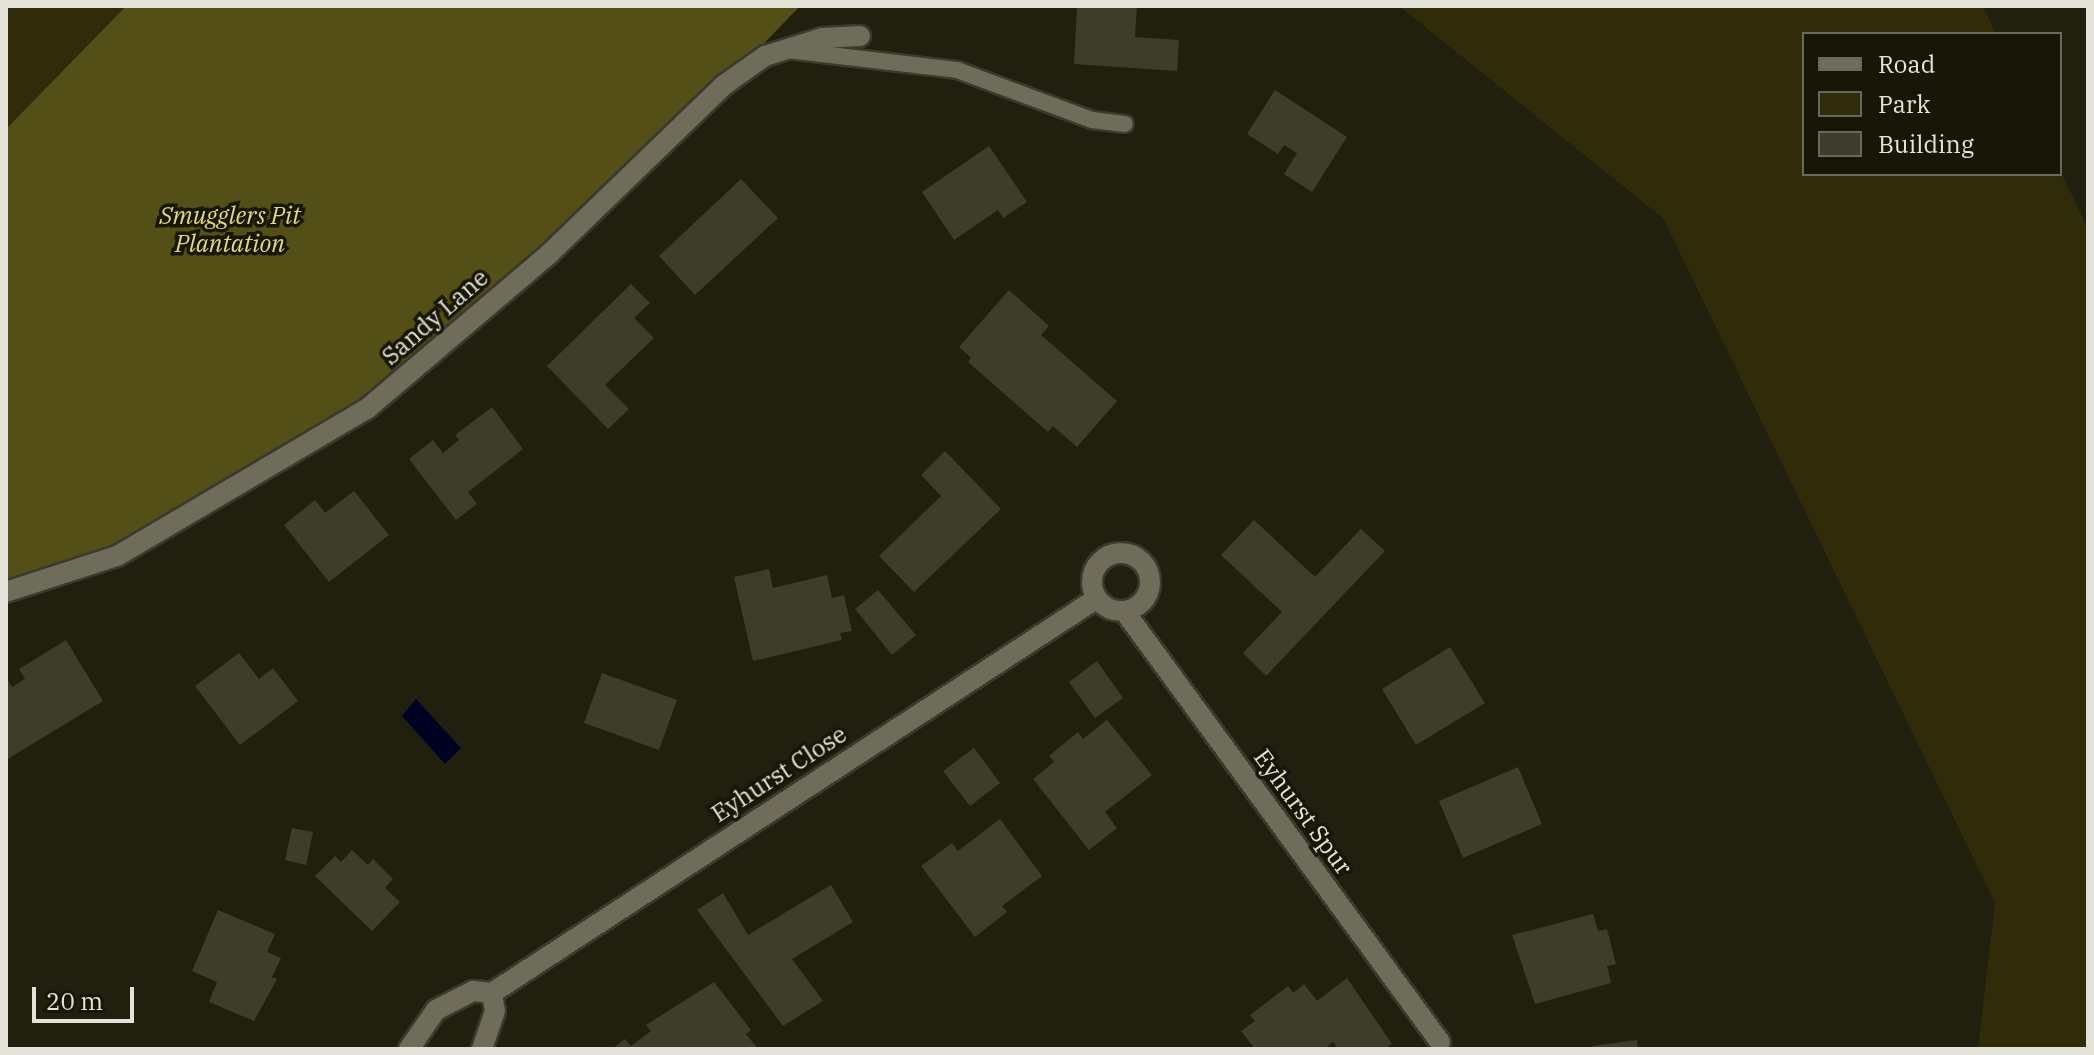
<!DOCTYPE html>
<html>
<head>
<meta charset="utf-8">
<style>
	body { margin:0 }
	#map { position:relative; width:2094px; height:1055px; overflow:hidden; background:#211f0e; font-family:"IBM Plex Serif",serif }
	div>[style] { position:absolute }
	.green>* { inset:0; background:#302c09 }
	.forest>* { inset:0; background:#544e17 }
	.water>* { inset:0; background:#000223 }
	.building>* { inset:0; background:#3e3d2b }
	.roads { filter:drop-shadow(2px 0 #3b3930) drop-shadow(-2px 0 #3b3930) drop-shadow(0 2px #3b3930) drop-shadow(0 -2px #3b3930) }
	.service>* { height:16px; margin:-8px; padding:0 8px; transform-origin:8px; border-radius:8px; background:#6f6d5a }
	.minor>* { height:20px; margin:-10px; padding:0 10px; transform-origin:10px; border-radius:10px; background:#6f6d5a }
	.minor>.ring { margin:-10px; padding:0; box-sizing:content-box; background:none; border:20px solid #6f6d5a; border-radius:50% }
	span { translate:-50% -50%; white-space:nowrap; text-align:center; line-height:1.15; -webkit-text-stroke:7px #181606; paint-order:stroke }
	.park-label { font-size:24px; color:#e1d885; font-style:italic }
	.street-label { font-size:24px; color:#e4e3d9 }
	.frame { position:absolute; inset:0; border:8px solid #e4e3d9; pointer-events:none }
	.legend { position:absolute; left:1802px; top:32px; width:260px; height:144px; box-sizing:border-box; background:#181606; border:2px solid #6a685a; margin:0; padding:10px 14px; list-style:none; font-size:24px; color:#e4e3d9 }
	.legend li { display:flex; align-items:center; gap:16px; height:40px }
	.legend b { width:40px; border:2px solid #6a685a }
	.scale { position:absolute; left:32px; top:987px; width:102px; height:36px; box-sizing:border-box; border:4px solid #e4e3d9; border-top:0; padding-left:10px; font-size:24px; line-height:28px; white-space:nowrap; color:#e4e3d9; -webkit-text-stroke:6px #181606; paint-order:stroke }
</style>
</head>
<body>
<div id="map">
	<div class="green">
		<i style="clip-path:polygon(6px 6px,126px 6px,6px 129px)"></i>
		<i style="clip-path:polygon(1399px 6px,1983px 6px,1996px 34px,1804px 34px,1804px 174px,2060px 174px,2060px 170px,2088px 229px,2088px 1049px,1978px 1049px,1995px 903px,1663px 218px)"></i>
	</div>
	<div class="forest">
		<i style="clip-path:polygon(126px 6px,800px 6px,724px 85px,367px 409px,117px 556px,6px 592px,6px 129px)"></i>
	</div>
	<div class="water">
		<i style="clip-path:polygon(416px 699px,461px 748px,445px 764px,402px 716px)"></i>
	</div>
	<div class="building">
		<i style="clip-path:polygon(1077px 6px,1137px 6px,1135px 37px,1179px 40px,1177px 71px,1074px 64px)"></i>
		<i style="clip-path:polygon(1275px 90px,1347px 137px,1312px 192px,1284px 174px,1297px 153px,1284px 145px,1278px 154px,1247px 134px)"></i>
		<i style="clip-path:polygon(989px 146px,1027px 202px,1003px 218px,998px 210px,954px 240px,922px 192px)"></i>
		<i style="clip-path:polygon(741px 179px,778px 218px,695px 295px,659px 256px)"></i>
		<i style="clip-path:polygon(631px 284px,650px 303px,634px 318px,654px 338px,605px 385px,629px 409px,608px 429px,547px 366px)"></i>
		<i style="clip-path:polygon(1009px 290px,1049px 326px,1041px 335px,1117px 401px,1077px 447px,1053px 426px,1048px 432px,968px 362px,971px 358px,959px 347px)"></i>
		<i style="clip-path:polygon(492px 407px,523px 449px,468px 492px,477px 504px,456px 520px,409px 459px,433px 440px,443px 453px,459px 440px,455px 435px)"></i>
		<i style="clip-path:polygon(945px 451px,1001px 509px,914px 592px,879px 556px,941px 496px,921px 475px)"></i>
		<i style="clip-path:polygon(354px 491px,389px 535px,329px 582px,284px 525px,315px 500px,325px 513px)"></i>
		<i style="clip-path:polygon(1254px 520px,1315px 577px,1361px 529px,1385px 551px,1266px 676px,1243px 653px,1282px 612px,1221px 555px)"></i>
		<i style="clip-path:polygon(769px 569px,773px 588px,827px 575px,832px 598px,844px 595px,852px 631px,840px 633px,842px 640px,753px 661px,734px 577px)"></i>
		<i style="clip-path:polygon(878px 590px,916px 635px,892px 655px,855px 609px)"></i>
		<i style="clip-path:polygon(66px 640px,103px 701px,6px 760px,6px 677px,12px 687px,25px 679px,19px 669px)"></i>
		<i style="clip-path:polygon(1450px 647px,1485px 703px,1416px 745px,1382px 689px)"></i>
		<i style="clip-path:polygon(239px 653px,259px 679px,273px 668px,298px 701px,240px 745px,195px 686px)"></i>
		<i style="clip-path:polygon(1097px 661px,1123px 698px,1095px 718px,1069px 682px)"></i>
		<i style="clip-path:polygon(602px 673px,677px 700px,659px 750px,584px 723px)"></i>
		<i style="clip-path:polygon(1107px 720px,1152px 775px,1105px 812px,1117px 828px,1089px 850px,1033px 779px,1054px 762px,1049px 756px,1078px 732px,1083px 739px)"></i>
		<i style="clip-path:polygon(974px 748px,1000px 783px,970px 806px,943px 771px)"></i>
		<i style="clip-path:polygon(1518px 767px,1542px 824px,1463px 858px,1439px 801px)"></i>
		<i style="clip-path:polygon(1000px 819px,1042px 876px,1002px 906px,1007px 912px,975px 937px,921px 866px,952px 843px,958px 851px)"></i>
		<i style="clip-path:polygon(292px 828px,313px 832px,306px 865px,285px 860px)"></i>
		<i style="clip-path:polygon(352px 850px,368px 865px,373px 859px,393px 879px,385px 888px,400px 902px,372px 931px,315px 876px,335px 856px,341px 862px)"></i>
		<i style="clip-path:polygon(831px 885px,853px 922px,792px 959px,823px 1001px,783px 1026px,697px 910px,723px 893px,748px 935px)"></i>
		<i style="clip-path:polygon(218px 910px,275px 934px,267px 952px,281px 958px,272px 977px,277px 979px,254px 1021px,209px 1002px,217px 982px,192px 971px)"></i>
		<i style="clip-path:polygon(1593px 914px,1598px 931px,1607px 929px,1616px 964px,1607px 966px,1611px 983px,1535px 1004px,1512px 935px)"></i>
		<i style="clip-path:polygon(1347px 978px,1392px 1044px,1384px 1049px,1338px 1049px,1333px 1042px,1324px 1049px,1255px 1049px,1241px 1031px,1255px 1021px,1250px 1015px,1288px 986px,1293px 993px,1304px 984px,1317px 1001px)"></i>
		<i style="clip-path:polygon(714px 982px,751px 1030px,746px 1034px,758px 1049px,612px 1049px,625px 1039px,631px 1046px,651px 1031px,646px 1025px)"></i>
		<i style="clip-path:polygon(1637px 1040px,1638px 1049px,1592px 1049px,1592px 1046px)"></i>
	</div>
	<div class="roads">
		<div class="service">
			<i style="left:787px;top:50px;width:171px;rotate:6.7deg"></i>
			<i style="left:957px;top:70px;width:144px;rotate:20.3deg"></i>
			<i style="left:1092px;top:120px;width:33px;rotate:7deg"></i>
		</div>
		<div class="minor">
			<i class="ring" style="left:1092px;top:553px;width:38px;height:38px"></i>
			<i style="left:6px;top:592px;width:117px;rotate:-18deg"></i>
			<i style="left:117px;top:556px;width:290px;rotate:-30.5deg"></i>
			<i style="left:367px;top:409px;width:239px;rotate:-40.4deg"></i>
			<i style="left:549px;top:254px;width:243px;rotate:-44deg"></i>
			<i style="left:724px;top:85px;width:50px;rotate:-35.3deg"></i>
			<i style="left:765px;top:56px;width:60px;rotate:-17.5deg"></i>
			<i style="left:822px;top:38px;width:38px;rotate:-3deg"></i>
			<i style="left:1125px;top:612px;width:533px;rotate:53.78deg"></i>
			<i style="left:492px;top:993px;width:721px;rotate:-33.12deg"></i>
			<i style="left:409px;top:1049px;width:47px;rotate:-55.3deg"></i>
			<i style="left:436px;top:1010px;width:42px;rotate:-27.2deg"></i>
			<i style="left:473px;top:991px;width:19px;rotate:6deg"></i>
			<i style="left:492px;top:993px;width:18px;rotate:81deg"></i>
			<i style="left:495px;top:1011px;width:40px;rotate:108.9deg"></i>
		</div>
	</div>
	<div class="park-label">
		<span style="left:230px;top:230px">Smugglers Pit<br>Plantation</span>
	</div>
	<div class="street-label">
		<span style="left:435px;top:317px;rotate:-41deg">Sandy Lane</span>
		<span style="left:779px;top:774px;rotate:-33deg">Eyhurst Close</span>
		<span style="left:1303px;top:812px;rotate:54deg">Eyhurst Spur</span>
	</div>
	<div class="frame"></div>
	<ul class="legend">
	<li><b style="height:10px;background:#6f6d5a"></b>Road</li>
	<li><b style="height:22px;background:#302c09"></b>Park</li>
	<li><b style="height:22px;background:#3e3d2b"></b>Building</li>
	</ul>
	<div class="scale">20 m</div>
</div>
</body>
</html>
